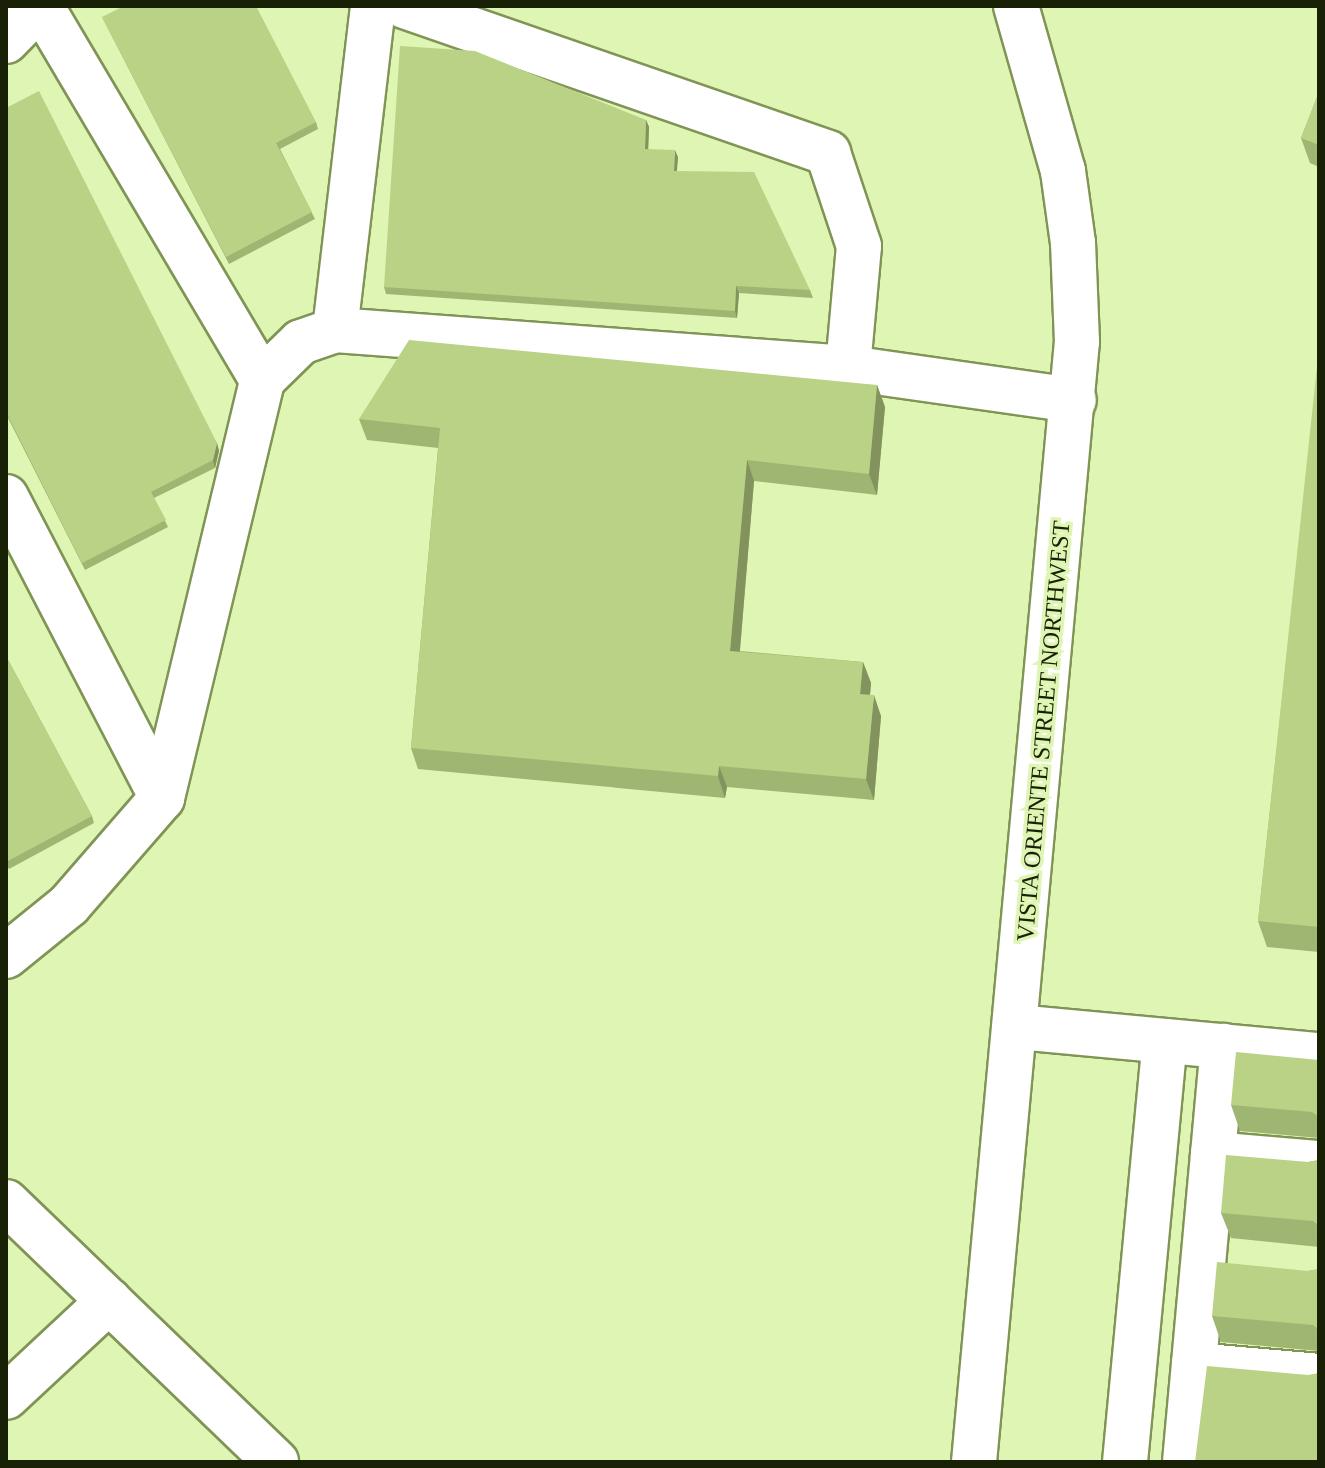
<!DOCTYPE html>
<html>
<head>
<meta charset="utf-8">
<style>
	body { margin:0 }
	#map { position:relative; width:1325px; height:1468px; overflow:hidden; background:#def5b3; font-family:"Times New Roman",serif }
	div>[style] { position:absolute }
	.roads { filter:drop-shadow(2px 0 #809456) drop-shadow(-2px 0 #809456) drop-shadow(0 2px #809456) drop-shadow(0 -2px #809456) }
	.minor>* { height:44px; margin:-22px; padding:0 22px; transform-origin:22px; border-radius:22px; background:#fff }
	.wall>* { inset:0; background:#9fb572 }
	.shaded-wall>* { inset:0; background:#82935d }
	.building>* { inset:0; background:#b9d285 }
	span { translate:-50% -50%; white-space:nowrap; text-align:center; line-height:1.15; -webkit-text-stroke:7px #def5b3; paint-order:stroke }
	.street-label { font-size:24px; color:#182006 }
	.frame { position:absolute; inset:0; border:8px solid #182006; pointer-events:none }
</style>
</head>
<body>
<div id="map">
	<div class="roads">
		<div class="minor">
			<i style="left:41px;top:6px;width:434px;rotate:59.4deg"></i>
			<i style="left:404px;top:6px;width:449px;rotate:19.1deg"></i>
			<i style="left:828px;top:153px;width:98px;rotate:71.6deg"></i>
			<i style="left:859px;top:246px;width:122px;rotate:95.2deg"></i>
			<i style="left:848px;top:368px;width:228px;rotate:8.1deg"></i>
			<i style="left:6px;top:41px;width:49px;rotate:-45.8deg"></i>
			<i style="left:335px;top:330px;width:326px;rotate:-83.3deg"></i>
			<i style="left:6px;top:497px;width:339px;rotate:62.6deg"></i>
			<i style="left:162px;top:798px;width:142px;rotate:131deg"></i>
			<i style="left:69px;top:905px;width:81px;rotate:141deg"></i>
			<i style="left:162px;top:798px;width:430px;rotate:-76.5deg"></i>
			<i style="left:262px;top:380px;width:54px;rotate:-44.3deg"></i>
			<i style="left:301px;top:342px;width:36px;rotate:-19deg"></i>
			<i style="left:335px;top:330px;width:514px;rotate:4.24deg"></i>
			<i style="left:1016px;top:1027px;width:304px;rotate:5.3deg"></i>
			<i style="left:1213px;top:1154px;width:106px;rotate:4.9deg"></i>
			<i style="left:6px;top:1202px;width:375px;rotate:43.9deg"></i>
			<i style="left:1194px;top:1365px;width:125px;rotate:5deg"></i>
			<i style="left:6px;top:1397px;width:141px;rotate:-43deg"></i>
			<i style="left:974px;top:1462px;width:1125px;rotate:-84.75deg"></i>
			<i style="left:1077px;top:342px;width:99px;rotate:-92.3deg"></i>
			<i style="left:1073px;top:243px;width:73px;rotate:-97.9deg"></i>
			<i style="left:1063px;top:171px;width:172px;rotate:-105.9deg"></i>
			<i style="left:1125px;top:1462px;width:423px;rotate:-84.6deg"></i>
			<i style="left:1185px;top:1462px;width:418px;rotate:-84.8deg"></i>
		</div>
	</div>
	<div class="wall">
		<i style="clip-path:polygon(102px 17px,316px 122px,318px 129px,280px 149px,315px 219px,229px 264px)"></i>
		<i style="clip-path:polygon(1319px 92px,1319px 167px,1310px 163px,1301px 138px)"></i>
		<i style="clip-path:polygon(6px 108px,217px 443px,219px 451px,215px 468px,154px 498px,168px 527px,85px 570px,6px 414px)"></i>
		<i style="clip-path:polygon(646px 120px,649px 127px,648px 149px,678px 157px,677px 171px,810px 290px,813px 298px,739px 293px,737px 318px,386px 294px,384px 287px)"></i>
		<i style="clip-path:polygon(1319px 357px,1319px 952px,1267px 947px,1258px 921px)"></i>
		<i style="clip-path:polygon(877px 385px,885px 407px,877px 495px,754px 481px,740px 651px,863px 662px,871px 683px,870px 695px,881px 716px,874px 800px,727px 787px,725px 798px,418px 769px,411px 748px,438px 448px,367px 440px,359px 419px)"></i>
		<i style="clip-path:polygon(6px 656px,92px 816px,94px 823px,9px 869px,6px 864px)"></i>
		<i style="clip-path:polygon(1319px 1060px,1319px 1138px,1240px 1131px,1231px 1105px)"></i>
		<i style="clip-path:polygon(1319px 1160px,1319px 1247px,1231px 1238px,1221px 1213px,1308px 1162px)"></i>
		<i style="clip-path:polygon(1319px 1269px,1319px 1351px,1221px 1342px,1212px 1316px,1308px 1271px)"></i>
	</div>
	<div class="shaded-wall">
		<i style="clip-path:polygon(646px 120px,649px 127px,648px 156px,645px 149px)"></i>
		<i style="clip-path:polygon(675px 150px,678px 157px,676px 178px,674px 171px)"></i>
		<i style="clip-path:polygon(736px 286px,739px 293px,737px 318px,735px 311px)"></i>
		<i style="clip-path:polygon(877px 385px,885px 407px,877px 495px,869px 474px)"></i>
		<i style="clip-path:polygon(217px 443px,219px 451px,215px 468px,213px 460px)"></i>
		<i style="clip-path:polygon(747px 460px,754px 481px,738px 672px,730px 651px)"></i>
		<i style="clip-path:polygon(863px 662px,871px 683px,868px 715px,860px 694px)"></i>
		<i style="clip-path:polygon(874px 695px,881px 716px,874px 800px,866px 779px)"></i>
		<i style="clip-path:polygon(719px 766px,727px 787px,725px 798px,718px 776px)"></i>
	</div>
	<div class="building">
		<i style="clip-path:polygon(124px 6px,256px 6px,316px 122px,276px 143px,312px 212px,226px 257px,102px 17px)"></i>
		<i style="clip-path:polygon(400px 46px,475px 51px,646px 120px,645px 149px,675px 150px,674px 171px,754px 172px,810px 290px,736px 286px,735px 311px,384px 287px)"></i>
		<i style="clip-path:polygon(39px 91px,217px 443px,213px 460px,151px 492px,166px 520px,82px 563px,6px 412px,6px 108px)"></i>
		<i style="clip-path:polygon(1319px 92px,1319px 145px,1301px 138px)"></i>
		<i style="clip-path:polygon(409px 340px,877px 385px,869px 474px,747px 460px,730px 651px,863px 662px,860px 694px,874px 695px,866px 779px,719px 766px,718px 776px,411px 748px,440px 428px,359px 419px)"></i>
		<i style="clip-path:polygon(1318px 357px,1319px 357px,1319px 927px,1258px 921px)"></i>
		<i style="clip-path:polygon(6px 656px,92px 816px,6px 862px)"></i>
		<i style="clip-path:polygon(1236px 1052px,1319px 1060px,1319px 1117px,1312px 1112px,1231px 1105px)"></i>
		<i style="clip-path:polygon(1226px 1155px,1308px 1162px,1319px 1160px,1319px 1226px,1313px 1221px,1221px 1213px)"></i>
		<i style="clip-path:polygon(1217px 1262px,1308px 1271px,1319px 1269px,1319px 1330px,1313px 1325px,1212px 1316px)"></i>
		<i style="clip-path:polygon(1207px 1366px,1308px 1375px,1319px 1373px,1319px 1462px,1195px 1462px)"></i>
	</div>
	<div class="street-label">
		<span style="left:1044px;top:731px;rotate:-85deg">VISTA ORIENTE STREET NORTHWEST</span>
	</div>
	<div class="frame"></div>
</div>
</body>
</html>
